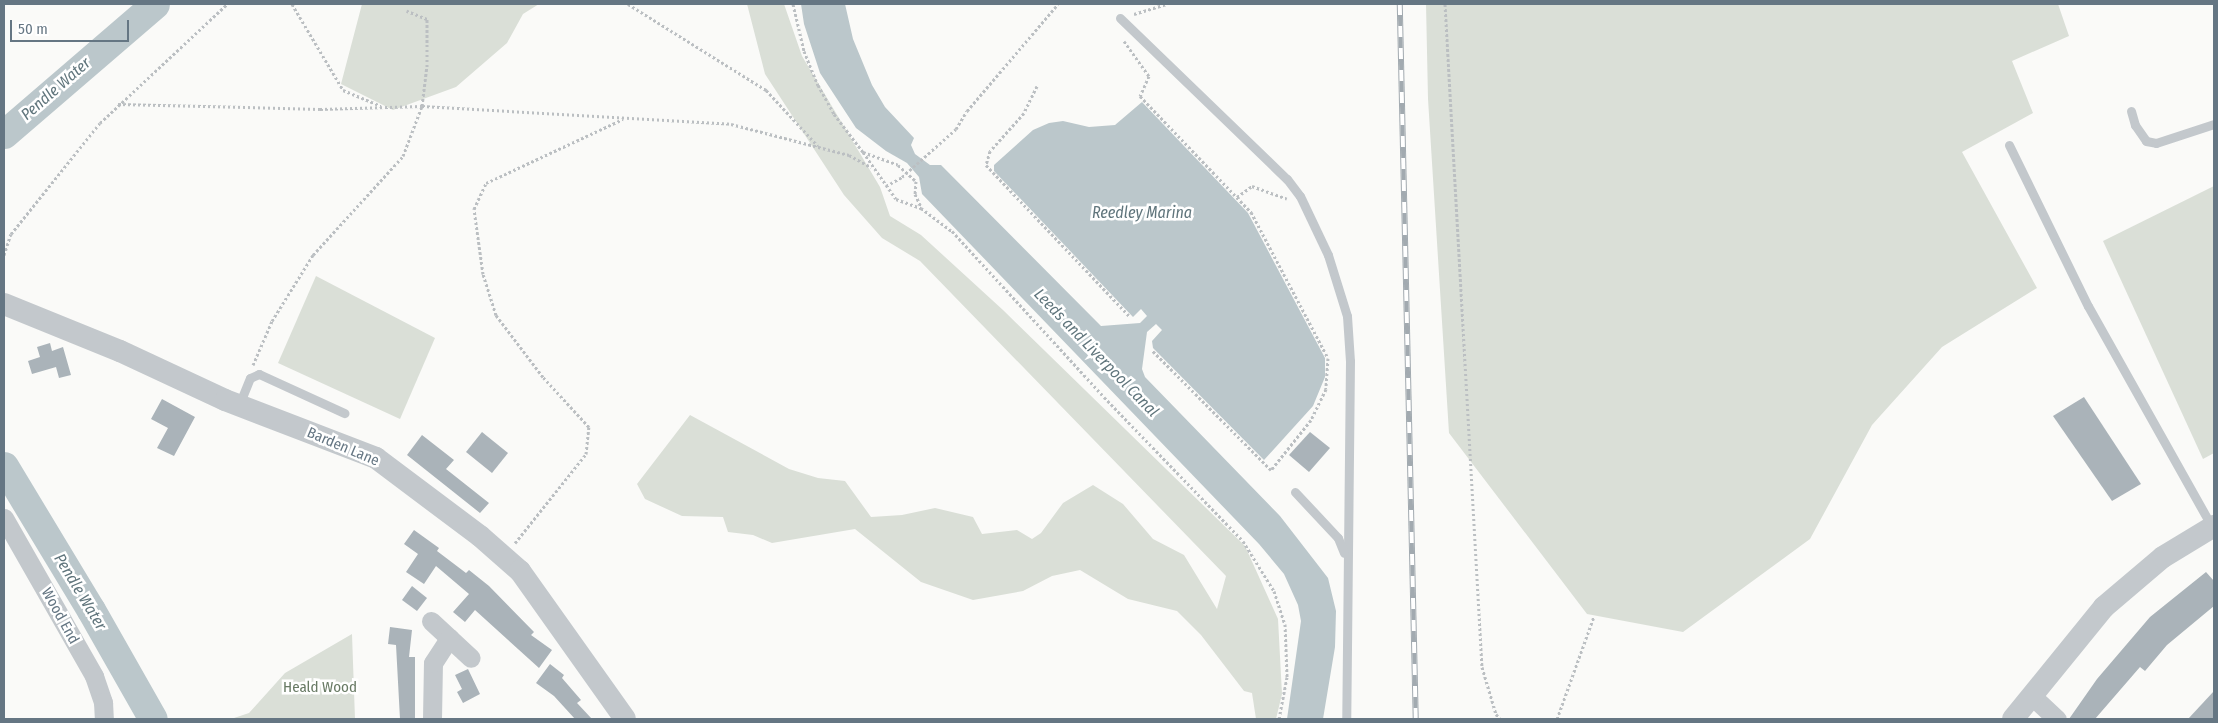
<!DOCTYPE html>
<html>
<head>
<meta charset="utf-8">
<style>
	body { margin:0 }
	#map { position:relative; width:2218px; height:723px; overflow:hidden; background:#fafaf8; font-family:"Fira Sans Condensed",sans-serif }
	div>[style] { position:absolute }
	.green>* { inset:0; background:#dadfd7 }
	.water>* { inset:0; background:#bbc7cb }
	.river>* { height:29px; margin:-14.5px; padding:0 14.5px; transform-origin:14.5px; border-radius:14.5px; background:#bbc7cb }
	.building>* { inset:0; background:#aab3b9 }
	.path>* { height:3px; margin-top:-1.5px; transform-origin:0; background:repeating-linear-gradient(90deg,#bbbfc2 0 2.5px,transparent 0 5px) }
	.service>* { height:9px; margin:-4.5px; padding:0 4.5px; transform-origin:4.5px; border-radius:4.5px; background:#c3c8cc }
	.minor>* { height:19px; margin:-9.5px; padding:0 9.5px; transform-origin:9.5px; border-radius:9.5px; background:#c3c8cc }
	.tertiary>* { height:22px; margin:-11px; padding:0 11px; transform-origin:11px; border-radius:11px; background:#c3c8cc }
	.rail>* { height:5.5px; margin-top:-2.75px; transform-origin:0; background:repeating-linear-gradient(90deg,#fff 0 11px,#a2aab0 0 22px); box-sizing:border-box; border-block:1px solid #a2aab0 }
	span { translate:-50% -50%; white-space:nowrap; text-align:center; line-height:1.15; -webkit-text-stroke:5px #fff; paint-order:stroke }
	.street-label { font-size:15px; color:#657683 }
	.park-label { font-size:15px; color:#687a64 }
	.water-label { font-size:16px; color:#60757c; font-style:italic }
	.frame { position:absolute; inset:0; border:5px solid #657683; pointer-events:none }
	.scale { position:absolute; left:10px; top:20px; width:119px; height:22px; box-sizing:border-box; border:2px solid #657683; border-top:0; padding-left:6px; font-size:15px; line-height:18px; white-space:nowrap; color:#657683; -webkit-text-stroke:4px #fff; paint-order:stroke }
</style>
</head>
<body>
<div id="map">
	<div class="green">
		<i style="clip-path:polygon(362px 4px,539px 4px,523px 14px,507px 43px,456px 87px,393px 110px,341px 84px)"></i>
		<i style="clip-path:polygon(747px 4px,784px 4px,802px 56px,880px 187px,890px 216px,921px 235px,1003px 310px,1245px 546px,1278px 619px,1282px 694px,1276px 719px,1256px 719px,1252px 693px,1244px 691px,1201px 635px,1177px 611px,1128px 599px,1080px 570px,1052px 576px,1023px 591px,973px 600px,921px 582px,855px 529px,772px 543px,753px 535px,728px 532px,723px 517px,682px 516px,645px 499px,637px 484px,690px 415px,789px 469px,818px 478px,845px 481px,871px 517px,902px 515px,935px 508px,973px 517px,982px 534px,1017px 530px,1032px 539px,1041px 533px,1063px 503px,1093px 485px,1123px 504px,1153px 539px,1184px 555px,1217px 609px,1226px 576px,920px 261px,882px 238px,844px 195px,765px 74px)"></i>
		<i style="clip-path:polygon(1426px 4px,2058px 4px,2069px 36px,2012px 61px,2033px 113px,1962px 152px,2037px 288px,1942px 347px,1872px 425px,1810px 539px,1683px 632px,1587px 614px,1449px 433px,1428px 99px)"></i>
		<i style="clip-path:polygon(2214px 186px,2214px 453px,2203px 459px,2103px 241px)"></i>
		<i style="clip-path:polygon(316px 276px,435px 338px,400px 419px,278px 363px)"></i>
		<i style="clip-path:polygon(352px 634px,355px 719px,231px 719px,249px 713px,285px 673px)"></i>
	</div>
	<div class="water">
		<i style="clip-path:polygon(801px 4px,845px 4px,853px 39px,872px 85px,885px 107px,914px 138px,911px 145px,915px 154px,930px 165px,941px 165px,1101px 326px,1140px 323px,1147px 316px,1141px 309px,1133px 317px,994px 171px,994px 165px,1033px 130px,1049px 123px,1063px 121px,1089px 127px,1115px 125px,1142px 102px,1248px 213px,1325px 358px,1325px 377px,1313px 406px,1264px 460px,1153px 348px,1152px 341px,1162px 330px,1156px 324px,1147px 332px,1142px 369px,1145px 377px,1280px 516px,1328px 578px,1336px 611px,1335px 647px,1323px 719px,1287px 719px,1301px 621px,1298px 605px,1284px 574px,1259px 544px,922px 194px,919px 177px,907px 163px,886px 151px,856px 128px,820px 73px,804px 24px)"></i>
	</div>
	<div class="river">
		<i style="left:4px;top:134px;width:199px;rotate:-40.7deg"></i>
		<i style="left:4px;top:466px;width:168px;rotate:58.9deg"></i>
		<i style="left:91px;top:610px;width:125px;rotate:60.4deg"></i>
	</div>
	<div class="building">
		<i style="clip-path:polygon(50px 343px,52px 351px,63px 347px,71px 375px,59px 378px,56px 367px,32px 374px,28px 361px,40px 357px,37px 347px)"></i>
		<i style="clip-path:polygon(2084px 397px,2141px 484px,2112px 501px,2053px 416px)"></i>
		<i style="clip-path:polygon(162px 399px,195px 417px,174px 456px,157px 448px,168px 428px,151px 419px)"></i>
		<i style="clip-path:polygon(482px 432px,508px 453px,492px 473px,466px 452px)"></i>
		<i style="clip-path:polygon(1310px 432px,1330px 448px,1309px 472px,1289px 455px)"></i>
		<i style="clip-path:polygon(422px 435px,454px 460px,446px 469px,489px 503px,480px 513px,407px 455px)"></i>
		<i style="clip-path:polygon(414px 530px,439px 548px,437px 551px,466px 573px,469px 570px,489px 586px,534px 632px,531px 635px,552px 650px,539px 668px,475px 610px,465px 622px,453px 612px,469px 594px,436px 566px,424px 584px,406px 572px,418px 554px,404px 544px)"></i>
		<i style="clip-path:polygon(2206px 572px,2214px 581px,2214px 606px,2167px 645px,2145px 671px,2140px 667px,2095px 719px,2069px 719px,2097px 679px,2150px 617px)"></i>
		<i style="clip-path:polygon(412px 586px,427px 598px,417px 611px,402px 600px)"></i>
		<i style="clip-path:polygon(390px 627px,412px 630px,409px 657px,415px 657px,415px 719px,400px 719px,396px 645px,388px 644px)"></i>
		<i style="clip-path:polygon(550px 664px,564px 675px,562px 678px,581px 700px,577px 703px,592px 719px,575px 719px,554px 696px,536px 683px)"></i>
		<i style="clip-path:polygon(468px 669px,480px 694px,463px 703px,457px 692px,462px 689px,455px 675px)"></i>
		<i style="clip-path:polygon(2214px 691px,2214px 719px,2188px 719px)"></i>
	</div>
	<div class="path">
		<i style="left:292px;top:4px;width:100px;rotate:59.3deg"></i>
		<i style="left:343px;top:90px;width:41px;rotate:22.8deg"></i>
		<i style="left:628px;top:4px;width:163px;rotate:31.9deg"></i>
		<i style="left:766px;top:90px;width:76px;rotate:47.1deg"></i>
		<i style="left:793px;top:4px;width:48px;rotate:76.8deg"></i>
		<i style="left:804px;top:51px;width:37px;rotate:68deg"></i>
		<i style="left:818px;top:85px;width:33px;rotate:61deg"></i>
		<i style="left:834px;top:114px;width:48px;rotate:52.7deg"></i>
		<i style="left:863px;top:152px;width:37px;rotate:20deg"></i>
		<i style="left:898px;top:165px;width:24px;rotate:42deg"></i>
		<i style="left:916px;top:181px;width:13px;rotate:94deg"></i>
		<i style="left:915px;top:194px;width:14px;rotate:65deg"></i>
		<i style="left:1445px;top:4px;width:664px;rotate:86.81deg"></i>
		<i style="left:1482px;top:667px;width:49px;rotate:73.4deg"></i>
		<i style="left:1496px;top:714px;width:6px;rotate:51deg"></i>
		<i style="left:1134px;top:14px;width:34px;rotate:-17deg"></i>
		<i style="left:1124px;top:41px;width:43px;rotate:54.5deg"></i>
		<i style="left:1149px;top:76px;width:22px;rotate:114deg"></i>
		<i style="left:1140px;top:96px;width:161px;rotate:46.3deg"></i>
		<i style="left:1251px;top:212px;width:165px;rotate:62.2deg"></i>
		<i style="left:1328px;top:358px;width:31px;rotate:94deg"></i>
		<i style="left:1326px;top:389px;width:34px;rotate:116deg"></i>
		<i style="left:1311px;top:420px;width:64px;rotate:128.7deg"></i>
		<i style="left:1271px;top:470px;width:169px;rotate:-134.8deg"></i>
		<i style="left:1037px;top:86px;width:30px;rotate:116deg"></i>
		<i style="left:1024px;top:113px;width:51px;rotate:131.8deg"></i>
		<i style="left:990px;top:151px;width:15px;rotate:106deg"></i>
		<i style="left:986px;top:165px;width:209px;rotate:46.5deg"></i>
		<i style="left:118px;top:104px;width:202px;rotate:1.4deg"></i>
		<i style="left:320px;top:109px;width:102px;rotate:-1.7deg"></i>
		<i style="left:422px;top:106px;width:310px;rotate:3.3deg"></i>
		<i style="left:731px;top:124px;width:122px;rotate:14.7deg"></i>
		<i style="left:849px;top:155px;width:25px;rotate:29deg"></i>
		<i style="left:863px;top:152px;width:57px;rotate:54.9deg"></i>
		<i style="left:896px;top:199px;width:27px;rotate:20deg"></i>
		<i style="left:921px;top:208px;width:39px;rotate:37deg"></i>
		<i style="left:952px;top:231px;width:225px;rotate:47.5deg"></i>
		<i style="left:1104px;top:397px;width:200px;rotate:46deg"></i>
		<i style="left:1243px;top:541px;width:59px;rotate:58.2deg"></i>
		<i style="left:1274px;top:591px;width:35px;rotate:72deg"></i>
		<i style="left:1285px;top:624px;width:53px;rotate:87.8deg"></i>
		<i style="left:1287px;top:677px;width:43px;rotate:100.8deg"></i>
		<i style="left:886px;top:186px;width:18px;rotate:-29deg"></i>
		<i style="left:902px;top:177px;width:72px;rotate:-41.6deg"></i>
		<i style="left:956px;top:129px;width:21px;rotate:-59deg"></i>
		<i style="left:967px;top:111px;width:140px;rotate:-49.6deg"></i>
		<i style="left:1237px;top:197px;width:19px;rotate:-36deg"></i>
		<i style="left:1252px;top:186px;width:37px;rotate:20deg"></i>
		<i style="left:4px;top:255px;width:22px;rotate:-72deg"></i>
		<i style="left:11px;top:234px;width:142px;rotate:-51.3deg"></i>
		<i style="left:100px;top:123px;width:174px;rotate:-43.1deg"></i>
		<i style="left:253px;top:365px;width:48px;rotate:-66.6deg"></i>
		<i style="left:272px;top:321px;width:78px;rotate:-58.2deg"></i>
		<i style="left:313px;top:255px;width:134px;rotate:-47.7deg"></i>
		<i style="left:403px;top:156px;width:53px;rotate:-69.2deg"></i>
		<i style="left:422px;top:106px;width:39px;rotate:-83deg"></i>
		<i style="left:427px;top:67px;width:48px;rotate:-90deg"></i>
		<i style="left:427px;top:19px;width:22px;rotate:-158deg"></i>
		<i style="left:515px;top:543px;width:114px;rotate:-51.4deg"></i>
		<i style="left:586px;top:454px;width:27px;rotate:-84deg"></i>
		<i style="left:589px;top:427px;width:68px;rotate:-132.6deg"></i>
		<i style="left:543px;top:377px;width:78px;rotate:-127.2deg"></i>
		<i style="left:496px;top:315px;width:43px;rotate:-107.6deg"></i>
		<i style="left:483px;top:274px;width:66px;rotate:-97.9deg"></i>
		<i style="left:474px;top:209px;width:29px;rotate:-65deg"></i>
		<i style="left:486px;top:183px;width:151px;rotate:-25deg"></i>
		<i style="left:1557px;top:719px;width:109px;rotate:-70.2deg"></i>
	</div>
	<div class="service">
		<i style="left:1120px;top:18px;width:232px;rotate:44deg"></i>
		<i style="left:1287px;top:179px;width:21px;rotate:53deg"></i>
		<i style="left:1300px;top:196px;width:65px;rotate:64.6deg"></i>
		<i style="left:1328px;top:255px;width:64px;rotate:72.7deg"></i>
		<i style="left:1347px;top:316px;width:45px;rotate:86.2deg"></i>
		<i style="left:1350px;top:361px;width:358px;rotate:90.6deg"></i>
		<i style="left:2131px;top:111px;width:15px;rotate:74deg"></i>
		<i style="left:2135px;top:125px;width:19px;rotate:55deg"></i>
		<i style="left:2146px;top:141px;width:10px;rotate:11deg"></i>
		<i style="left:2156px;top:143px;width:61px;rotate:-18.1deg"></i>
		<i style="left:2009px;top:145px;width:179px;rotate:63.9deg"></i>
		<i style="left:2088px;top:306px;width:253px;rotate:60.7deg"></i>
		<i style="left:239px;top:405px;width:29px;rotate:-68deg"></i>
		<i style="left:250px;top:378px;width:10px;rotate:-24deg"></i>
		<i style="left:259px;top:374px;width:94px;rotate:24.6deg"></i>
		<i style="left:1295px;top:492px;width:63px;rotate:46.9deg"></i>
		<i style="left:1338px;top:538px;width:16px;rotate:68deg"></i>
	</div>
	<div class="minor">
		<i style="left:4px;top:518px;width:182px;rotate:60.3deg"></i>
		<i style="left:94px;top:676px;width:28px;rotate:71deg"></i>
		<i style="left:103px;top:702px;width:17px;rotate:87deg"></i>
		<i style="left:431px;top:621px;width:54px;rotate:42.8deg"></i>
		<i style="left:2032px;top:696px;width:34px;rotate:43deg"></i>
		<i style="left:432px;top:719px;width:56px;rotate:-89deg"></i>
		<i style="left:433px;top:663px;width:30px;rotate:-57deg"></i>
	</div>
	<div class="tertiary">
		<i style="left:4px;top:304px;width:125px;rotate:22.1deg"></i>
		<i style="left:120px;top:351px;width:116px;rotate:25deg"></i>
		<i style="left:225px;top:400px;width:162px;rotate:21deg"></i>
		<i style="left:376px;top:458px;width:130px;rotate:36.9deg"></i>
		<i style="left:480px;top:536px;width:53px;rotate:41.2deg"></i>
		<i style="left:520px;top:571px;width:181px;rotate:54.6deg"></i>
		<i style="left:2013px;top:719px;width:144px;rotate:-50.9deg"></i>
		<i style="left:2104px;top:607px;width:77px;rotate:-40.3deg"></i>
		<i style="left:2163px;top:557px;width:60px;rotate:-31.3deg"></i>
	</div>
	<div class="rail">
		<i style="left:1400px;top:4px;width:715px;rotate:88.72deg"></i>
	</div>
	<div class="street-label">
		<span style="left:343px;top:447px;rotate:23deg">Barden Lane</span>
		<span style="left:60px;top:616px;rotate:61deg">Wood End</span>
	</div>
	<div class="park-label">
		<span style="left:320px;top:688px">Heald Wood</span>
	</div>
	<div class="water-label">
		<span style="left:56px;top:89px;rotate:-41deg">Pendle Water</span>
		<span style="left:1142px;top:213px">Reedley Marina</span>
		<span style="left:1096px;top:353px;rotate:46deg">Leeds and Liverpool Canal</span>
		<span style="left:80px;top:592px;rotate:59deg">Pendle Water</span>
	</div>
	<div class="frame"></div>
	<div class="scale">50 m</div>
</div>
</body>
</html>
